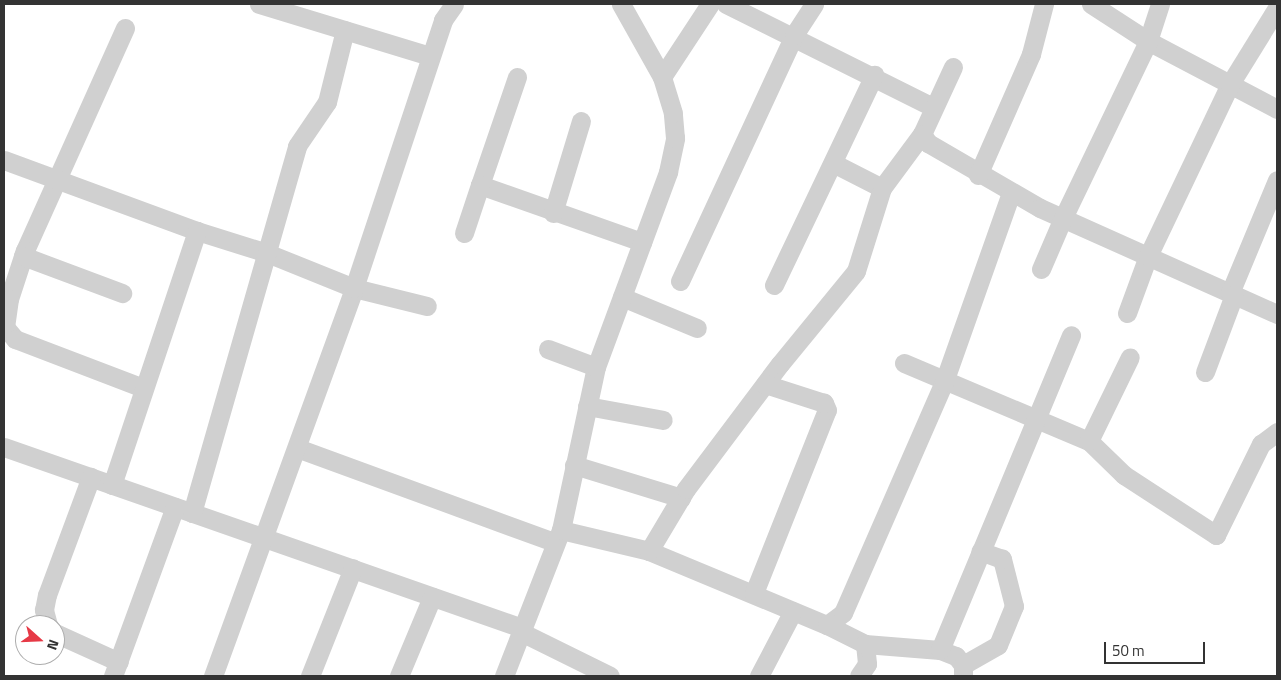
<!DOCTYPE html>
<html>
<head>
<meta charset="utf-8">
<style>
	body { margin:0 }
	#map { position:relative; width:1281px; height:680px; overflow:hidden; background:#fff; font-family:"Titillium Web",sans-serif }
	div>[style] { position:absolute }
	.minor>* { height:19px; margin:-9.5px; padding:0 9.5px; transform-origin:9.5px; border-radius:9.5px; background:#d0d0d0 }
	span { translate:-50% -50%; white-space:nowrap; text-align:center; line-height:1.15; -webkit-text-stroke:5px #fff; paint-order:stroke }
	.frame { position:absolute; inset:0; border:5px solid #333; pointer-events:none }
	.north { position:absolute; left:15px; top:615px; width:50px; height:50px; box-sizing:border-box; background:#fff; border:1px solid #adadad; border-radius:50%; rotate:110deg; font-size:14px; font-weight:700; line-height:20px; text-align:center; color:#333 }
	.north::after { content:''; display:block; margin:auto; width:18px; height:22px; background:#e63946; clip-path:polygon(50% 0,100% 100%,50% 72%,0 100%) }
	.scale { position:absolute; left:1104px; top:642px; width:101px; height:22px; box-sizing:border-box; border:2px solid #333; border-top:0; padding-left:6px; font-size:15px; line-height:18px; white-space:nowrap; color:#333; -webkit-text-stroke:4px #fff; paint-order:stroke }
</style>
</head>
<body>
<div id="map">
	<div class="minor">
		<i style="left:259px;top:4px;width:179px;rotate:16.9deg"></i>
		<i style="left:726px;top:4px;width:231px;rotate:26.5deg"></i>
		<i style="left:1091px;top:4px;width:68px;rotate:33deg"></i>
		<i style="left:1148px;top:41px;width:146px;rotate:27.8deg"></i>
		<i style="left:125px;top:28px;width:243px;rotate:114.2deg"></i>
		<i style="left:25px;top:250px;width:52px;rotate:108.1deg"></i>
		<i style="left:9px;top:299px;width:28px;rotate:98deg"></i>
		<i style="left:5px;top:327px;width:16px;rotate:50deg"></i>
		<i style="left:15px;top:339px;width:137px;rotate:20.9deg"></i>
		<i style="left:953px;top:67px;width:74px;rotate:114.8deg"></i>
		<i style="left:922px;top:134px;width:11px;rotate:56deg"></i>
		<i style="left:928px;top:143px;width:129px;rotate:30.1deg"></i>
		<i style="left:1040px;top:208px;width:260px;rotate:24.1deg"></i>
		<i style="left:517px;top:77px;width:114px;rotate:108.9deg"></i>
		<i style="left:480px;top:185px;width:172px;rotate:19.4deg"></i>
		<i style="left:662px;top:77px;width:87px;rotate:-56.7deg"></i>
		<i style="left:4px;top:160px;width:206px;rotate:20.2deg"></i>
		<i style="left:197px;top:231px;width:73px;rotate:17.4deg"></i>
		<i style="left:267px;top:253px;width:94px;rotate:21.9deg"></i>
		<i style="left:354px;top:288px;width:75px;rotate:13.9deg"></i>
		<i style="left:833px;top:163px;width:55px;rotate:27deg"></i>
		<i style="left:978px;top:175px;width:132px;rotate:-66.3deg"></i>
		<i style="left:1031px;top:54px;width:52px;rotate:-75.4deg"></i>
		<i style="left:553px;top:213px;width:96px;rotate:-73.1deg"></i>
		<i style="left:464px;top:233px;width:51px;rotate:-71.6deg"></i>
		<i style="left:23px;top:256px;width:106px;rotate:20.5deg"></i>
		<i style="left:1041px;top:269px;width:56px;rotate:-66.7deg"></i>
		<i style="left:1063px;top:218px;width:196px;rotate:-64.3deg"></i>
		<i style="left:1148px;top:41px;width:39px;rotate:-72deg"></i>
		<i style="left:680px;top:281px;width:271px;rotate:-65.1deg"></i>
		<i style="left:794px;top:35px;width:37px;rotate:-57deg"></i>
		<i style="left:774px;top:285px;width:233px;rotate:-64.5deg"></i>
		<i style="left:1230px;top:293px;width:122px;rotate:-67.4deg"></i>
		<i style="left:622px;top:297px;width:81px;rotate:22.5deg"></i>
		<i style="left:1127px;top:313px;width:61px;rotate:-69.8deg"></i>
		<i style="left:1148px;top:256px;width:191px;rotate:-64.5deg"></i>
		<i style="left:1230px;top:84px;width:89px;rotate:-58.3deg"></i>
		<i style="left:548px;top:349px;width:51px;rotate:20.6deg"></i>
		<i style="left:904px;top:363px;width:201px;rotate:22.9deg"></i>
		<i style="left:1089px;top:441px;width:49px;rotate:44.2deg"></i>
		<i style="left:1124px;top:475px;width:110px;rotate:33.1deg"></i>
		<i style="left:1216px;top:535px;width:102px;rotate:-63.7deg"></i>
		<i style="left:1261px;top:444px;width:20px;rotate:-37deg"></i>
		<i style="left:1205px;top:372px;width:82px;rotate:-69.4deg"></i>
		<i style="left:587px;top:406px;width:77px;rotate:10.4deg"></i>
		<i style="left:1089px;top:441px;width:93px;rotate:-64deg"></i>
		<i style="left:4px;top:447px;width:549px;rotate:19.26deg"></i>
		<i style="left:297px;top:448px;width:274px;rotate:20.1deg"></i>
		<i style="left:574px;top:465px;width:112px;rotate:17.1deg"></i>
		<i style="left:112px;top:485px;width:268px;rotate:-71.5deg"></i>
		<i style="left:192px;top:513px;width:382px;rotate:-74deg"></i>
		<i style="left:297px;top:146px;width:53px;rotate:-55.7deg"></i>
		<i style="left:327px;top:102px;width:74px;rotate:-76deg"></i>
		<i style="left:561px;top:530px;width:90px;rotate:13.4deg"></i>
		<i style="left:649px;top:551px;width:193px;rotate:22.6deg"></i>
		<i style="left:827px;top:625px;width:20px;rotate:-37deg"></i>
		<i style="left:843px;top:613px;width:252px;rotate:-66.4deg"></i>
		<i style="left:944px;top:382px;width:201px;rotate:-70.5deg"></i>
		<i style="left:649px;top:551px;width:72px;rotate:-59.2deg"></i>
		<i style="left:686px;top:489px;width:156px;rotate:-53.1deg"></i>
		<i style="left:780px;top:364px;width:120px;rotate:-50.7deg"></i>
		<i style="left:856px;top:271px;width:87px;rotate:-72.6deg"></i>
		<i style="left:882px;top:188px;width:67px;rotate:-53.5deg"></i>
		<i style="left:754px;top:593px;width:197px;rotate:-68.3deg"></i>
		<i style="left:827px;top:410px;width:8px;rotate:-113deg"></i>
		<i style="left:824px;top:403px;width:62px;rotate:-162.1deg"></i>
		<i style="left:48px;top:625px;width:16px;rotate:-105deg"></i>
		<i style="left:44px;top:610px;width:15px;rotate:-79deg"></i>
		<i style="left:47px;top:595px;width:126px;rotate:-69.6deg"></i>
		<i style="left:827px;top:625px;width:42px;rotate:26.6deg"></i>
		<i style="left:865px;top:644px;width:20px;rotate:84deg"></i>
		<i style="left:867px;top:664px;width:14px;rotate:124deg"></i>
		<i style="left:521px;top:632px;width:99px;rotate:26.3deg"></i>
		<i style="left:55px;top:633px;width:70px;rotate:24.4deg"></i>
		<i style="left:865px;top:644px;width:75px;rotate:4.6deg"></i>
		<i style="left:940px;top:650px;width:17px;rotate:21deg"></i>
		<i style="left:956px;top:656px;width:11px;rotate:52deg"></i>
		<i style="left:963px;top:665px;width:11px;rotate:90deg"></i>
		<i style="left:940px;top:650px;width:341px;rotate:-67.4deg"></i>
		<i style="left:963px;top:665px;width:40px;rotate:-29.7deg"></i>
		<i style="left:998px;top:645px;width:42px;rotate:-67.7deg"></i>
		<i style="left:1014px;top:606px;width:49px;rotate:-104.3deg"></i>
		<i style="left:1002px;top:559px;width:23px;rotate:-160deg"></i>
		<i style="left:113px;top:676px;width:180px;rotate:-69.9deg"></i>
		<i style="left:213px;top:676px;width:413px;rotate:-70deg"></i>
		<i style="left:354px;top:288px;width:282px;rotate:-71.6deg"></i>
		<i style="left:443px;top:20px;width:19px;rotate:-55deg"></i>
		<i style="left:310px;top:676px;width:116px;rotate:-68.3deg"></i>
		<i style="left:399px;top:676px;width:86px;rotate:-67.3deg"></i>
		<i style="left:504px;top:676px;width:157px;rotate:-68.7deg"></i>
		<i style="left:561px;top:530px;width:167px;rotate:-77.9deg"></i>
		<i style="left:596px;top:367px;width:208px;rotate:-69.7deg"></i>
		<i style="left:668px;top:172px;width:35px;rotate:-78deg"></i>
		<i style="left:675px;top:138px;width:25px;rotate:-95deg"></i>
		<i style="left:673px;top:113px;width:38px;rotate:-107deg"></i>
		<i style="left:662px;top:77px;width:84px;rotate:-119.3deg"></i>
		<i style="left:759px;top:676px;width:73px;rotate:-62.4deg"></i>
	</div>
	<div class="frame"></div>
	<div class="north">N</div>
	<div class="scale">50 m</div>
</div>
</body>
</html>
